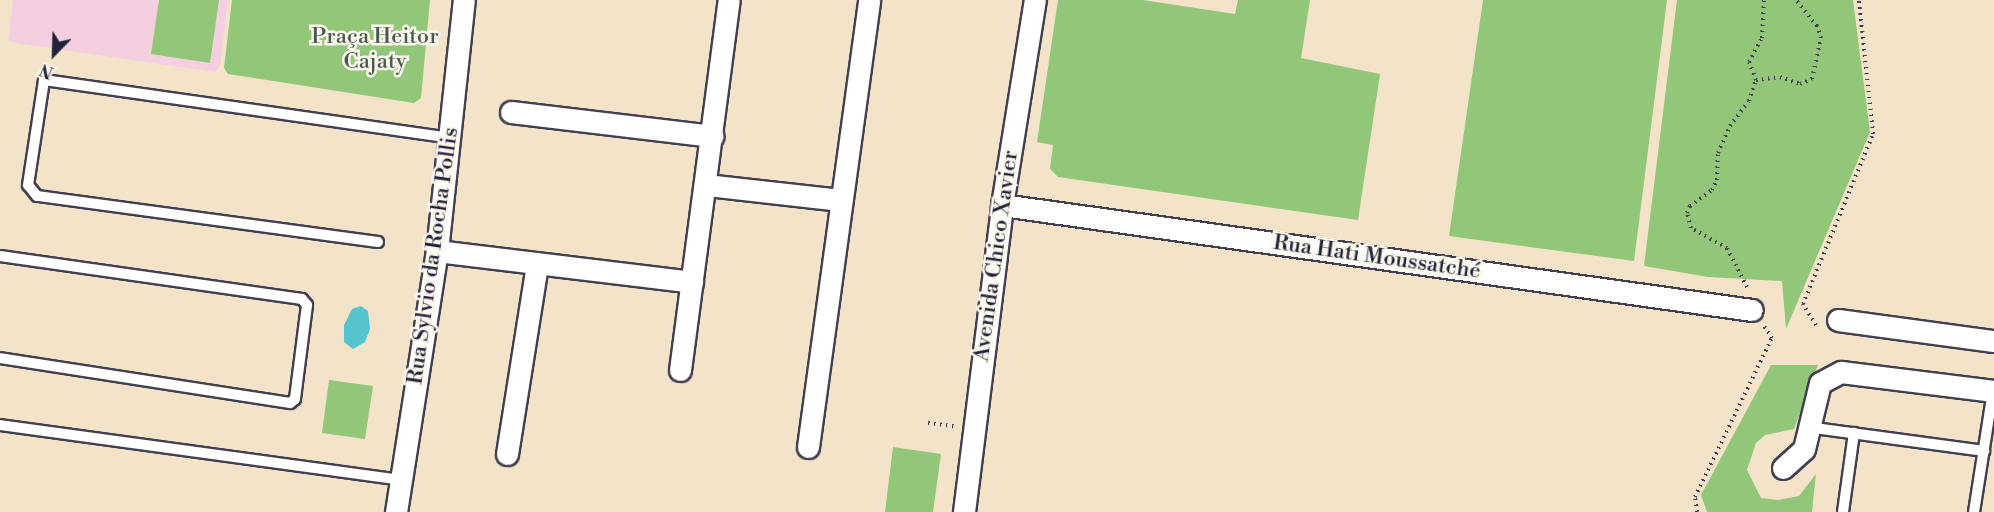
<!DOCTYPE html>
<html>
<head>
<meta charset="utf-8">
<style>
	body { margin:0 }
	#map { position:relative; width:1994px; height:512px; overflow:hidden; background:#f3e4c9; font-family:"Libre Bodoni",serif }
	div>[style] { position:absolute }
	.built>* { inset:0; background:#f3cfe0 }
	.green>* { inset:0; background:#92c779 }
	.water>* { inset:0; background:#56c4ce }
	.path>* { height:4px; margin-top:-2px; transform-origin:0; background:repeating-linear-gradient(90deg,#413f50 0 1.5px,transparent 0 6px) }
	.roads { filter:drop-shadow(2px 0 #413f50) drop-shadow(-2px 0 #413f50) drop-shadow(0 2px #413f50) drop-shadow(0 -2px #413f50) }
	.service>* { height:10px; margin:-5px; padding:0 5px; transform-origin:5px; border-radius:5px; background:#fff }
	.minor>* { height:21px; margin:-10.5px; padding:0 10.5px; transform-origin:10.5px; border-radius:10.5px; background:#fff }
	span { translate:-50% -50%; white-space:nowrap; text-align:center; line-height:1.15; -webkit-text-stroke:5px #fbf7ec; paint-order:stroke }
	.park-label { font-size:22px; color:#495c51 }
	.street-label { font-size:22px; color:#22223b }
	.north { position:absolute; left:24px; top:24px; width:60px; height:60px; -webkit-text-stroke:4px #fbf7ec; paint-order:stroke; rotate:203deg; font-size:16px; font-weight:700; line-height:24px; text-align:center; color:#22223b }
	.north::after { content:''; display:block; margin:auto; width:21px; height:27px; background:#22223b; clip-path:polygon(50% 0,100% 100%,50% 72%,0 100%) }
</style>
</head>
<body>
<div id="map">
	<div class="built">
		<i style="clip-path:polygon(13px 0,228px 0,220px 66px,215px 72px,15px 43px,8px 40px)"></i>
	</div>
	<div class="green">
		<i style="clip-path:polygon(159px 0,219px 0,210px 63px,151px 54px)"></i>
		<i style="clip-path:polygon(232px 0,430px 0,421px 98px,414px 103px,228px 74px,224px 68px)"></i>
		<i style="clip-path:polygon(1058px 0,1143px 0,1235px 14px,1238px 0,1310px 0,1301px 58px,1380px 74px,1358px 220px,1058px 177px,1050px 169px,1053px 145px,1037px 142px)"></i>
		<i style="clip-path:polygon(1483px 0,1667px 0,1634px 261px,1449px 236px)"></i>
		<i style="clip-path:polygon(1677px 0,1853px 0,1870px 132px,1786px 329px,1782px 281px,1708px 277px,1644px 266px)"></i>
		<i style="clip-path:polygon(1771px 365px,1818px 365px,1794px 429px,1765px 435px,1756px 443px,1747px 470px,1761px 498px,1778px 500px,1799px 496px,1816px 474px,1812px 512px,1707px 512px,1701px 495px)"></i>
		<i style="clip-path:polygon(329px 380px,373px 386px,365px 439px,322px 433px)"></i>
		<i style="clip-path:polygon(893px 447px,941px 454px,933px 512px,885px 512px)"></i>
	</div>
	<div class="water">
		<i style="clip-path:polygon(361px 306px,368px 311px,370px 329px,365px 342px,353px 349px,344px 342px,344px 325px,352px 309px)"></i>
	</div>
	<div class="path">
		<i style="left:1756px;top:80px;width:24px;rotate:-7deg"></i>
		<i style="left:1780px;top:77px;width:21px;rotate:19deg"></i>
		<i style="left:1800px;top:84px;width:13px;rotate:-23deg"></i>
		<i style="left:1812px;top:79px;width:42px;rotate:-77.6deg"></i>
		<i style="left:1821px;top:38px;width:13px;rotate:-108deg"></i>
		<i style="left:1817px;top:26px;width:33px;rotate:-129deg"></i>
		<i style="left:1747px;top:287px;width:44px;rotate:-117.1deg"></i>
		<i style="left:1727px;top:248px;width:41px;rotate:-150.9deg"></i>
		<i style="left:1691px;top:228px;width:16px;rotate:-105deg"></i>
		<i style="left:1687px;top:213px;width:8px;rotate:-67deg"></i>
		<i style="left:1690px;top:206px;width:27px;rotate:-36deg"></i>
		<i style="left:1712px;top:190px;width:11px;rotate:-63deg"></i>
		<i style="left:1717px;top:180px;width:27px;rotate:-88deg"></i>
		<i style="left:1718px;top:153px;width:30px;rotate:-66deg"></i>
		<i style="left:1730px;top:126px;width:31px;rotate:-53deg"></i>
		<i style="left:1749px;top:101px;width:22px;rotate:-72deg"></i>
		<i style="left:1756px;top:80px;width:19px;rotate:-111deg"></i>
		<i style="left:1749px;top:62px;width:27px;rotate:-62deg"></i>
		<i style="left:1762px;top:38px;width:38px;rotate:-87deg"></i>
		<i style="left:1816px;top:325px;width:25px;rotate:-122deg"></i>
		<i style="left:1803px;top:304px;width:184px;rotate:-67.6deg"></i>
		<i style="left:1873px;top:134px;width:135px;rotate:-96deg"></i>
		<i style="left:928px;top:423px;width:26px;rotate:7deg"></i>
		<i style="left:1697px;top:512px;width:15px;rotate:-98deg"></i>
		<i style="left:1695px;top:497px;width:177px;rotate:-64.2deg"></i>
		<i style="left:1772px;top:338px;width:14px;rotate:-124deg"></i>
	</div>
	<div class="roads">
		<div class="service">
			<i style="left:378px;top:242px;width:344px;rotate:-172.3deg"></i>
			<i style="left:37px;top:196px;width:14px;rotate:-129deg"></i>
			<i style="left:28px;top:185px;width:106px;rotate:-81.3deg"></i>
			<i style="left:44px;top:80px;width:409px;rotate:8.1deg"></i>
			<i style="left:0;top:256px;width:305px;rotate:8.1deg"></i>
			<i style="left:302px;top:299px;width:8px;rotate:50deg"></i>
			<i style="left:307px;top:305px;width:95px;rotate:97.3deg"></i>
			<i style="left:295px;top:399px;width:6px;rotate:141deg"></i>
			<i style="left:290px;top:403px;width:293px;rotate:-171.2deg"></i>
			<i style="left:0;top:425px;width:405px;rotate:7.8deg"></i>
			<i style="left:1807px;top:427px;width:179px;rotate:7.7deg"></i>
			<i style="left:1843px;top:512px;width:80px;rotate:-82.1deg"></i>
			<i style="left:1974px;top:512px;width:122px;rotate:-81.1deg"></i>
		</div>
		<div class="minor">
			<i style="left:511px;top:112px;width:203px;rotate:6.8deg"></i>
			<i style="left:707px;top:185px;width:135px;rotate:6.4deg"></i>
			<i style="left:1002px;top:205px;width:757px;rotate:7.97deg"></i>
			<i style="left:437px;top:251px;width:257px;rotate:6.9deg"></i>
			<i style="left:1838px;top:320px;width:157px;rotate:7.7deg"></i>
			<i style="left:680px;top:370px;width:373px;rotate:-82.5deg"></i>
			<i style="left:808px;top:447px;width:451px;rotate:-82.2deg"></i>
			<i style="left:507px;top:454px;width:192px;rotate:-81deg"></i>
			<i style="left:1783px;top:468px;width:28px;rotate:-42deg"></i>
			<i style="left:1804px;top:449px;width:68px;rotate:-76.4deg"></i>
			<i style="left:1820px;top:383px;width:24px;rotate:-28deg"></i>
			<i style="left:1841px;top:372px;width:154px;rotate:7.1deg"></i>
			<i style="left:396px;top:512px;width:264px;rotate:-81.1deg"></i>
			<i style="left:437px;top:251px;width:252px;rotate:-83.9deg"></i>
			<i style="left:964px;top:512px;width:309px;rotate:-82.9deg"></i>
			<i style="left:1002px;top:205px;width:208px;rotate:-80.9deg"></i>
		</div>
	</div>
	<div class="park-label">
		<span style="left:375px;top:49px">Praça Heitor<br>Cajaty</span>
	</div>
	<div class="street-label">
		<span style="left:433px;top:256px;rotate:-82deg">Rua Sylvio da Rocha Pollis</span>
		<span style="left:996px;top:256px;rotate:-82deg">Avenida Chico Xavier</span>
		<span style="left:1377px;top:257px;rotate:8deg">Rua Hati Moussatché</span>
	</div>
	<div class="north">N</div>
</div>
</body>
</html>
